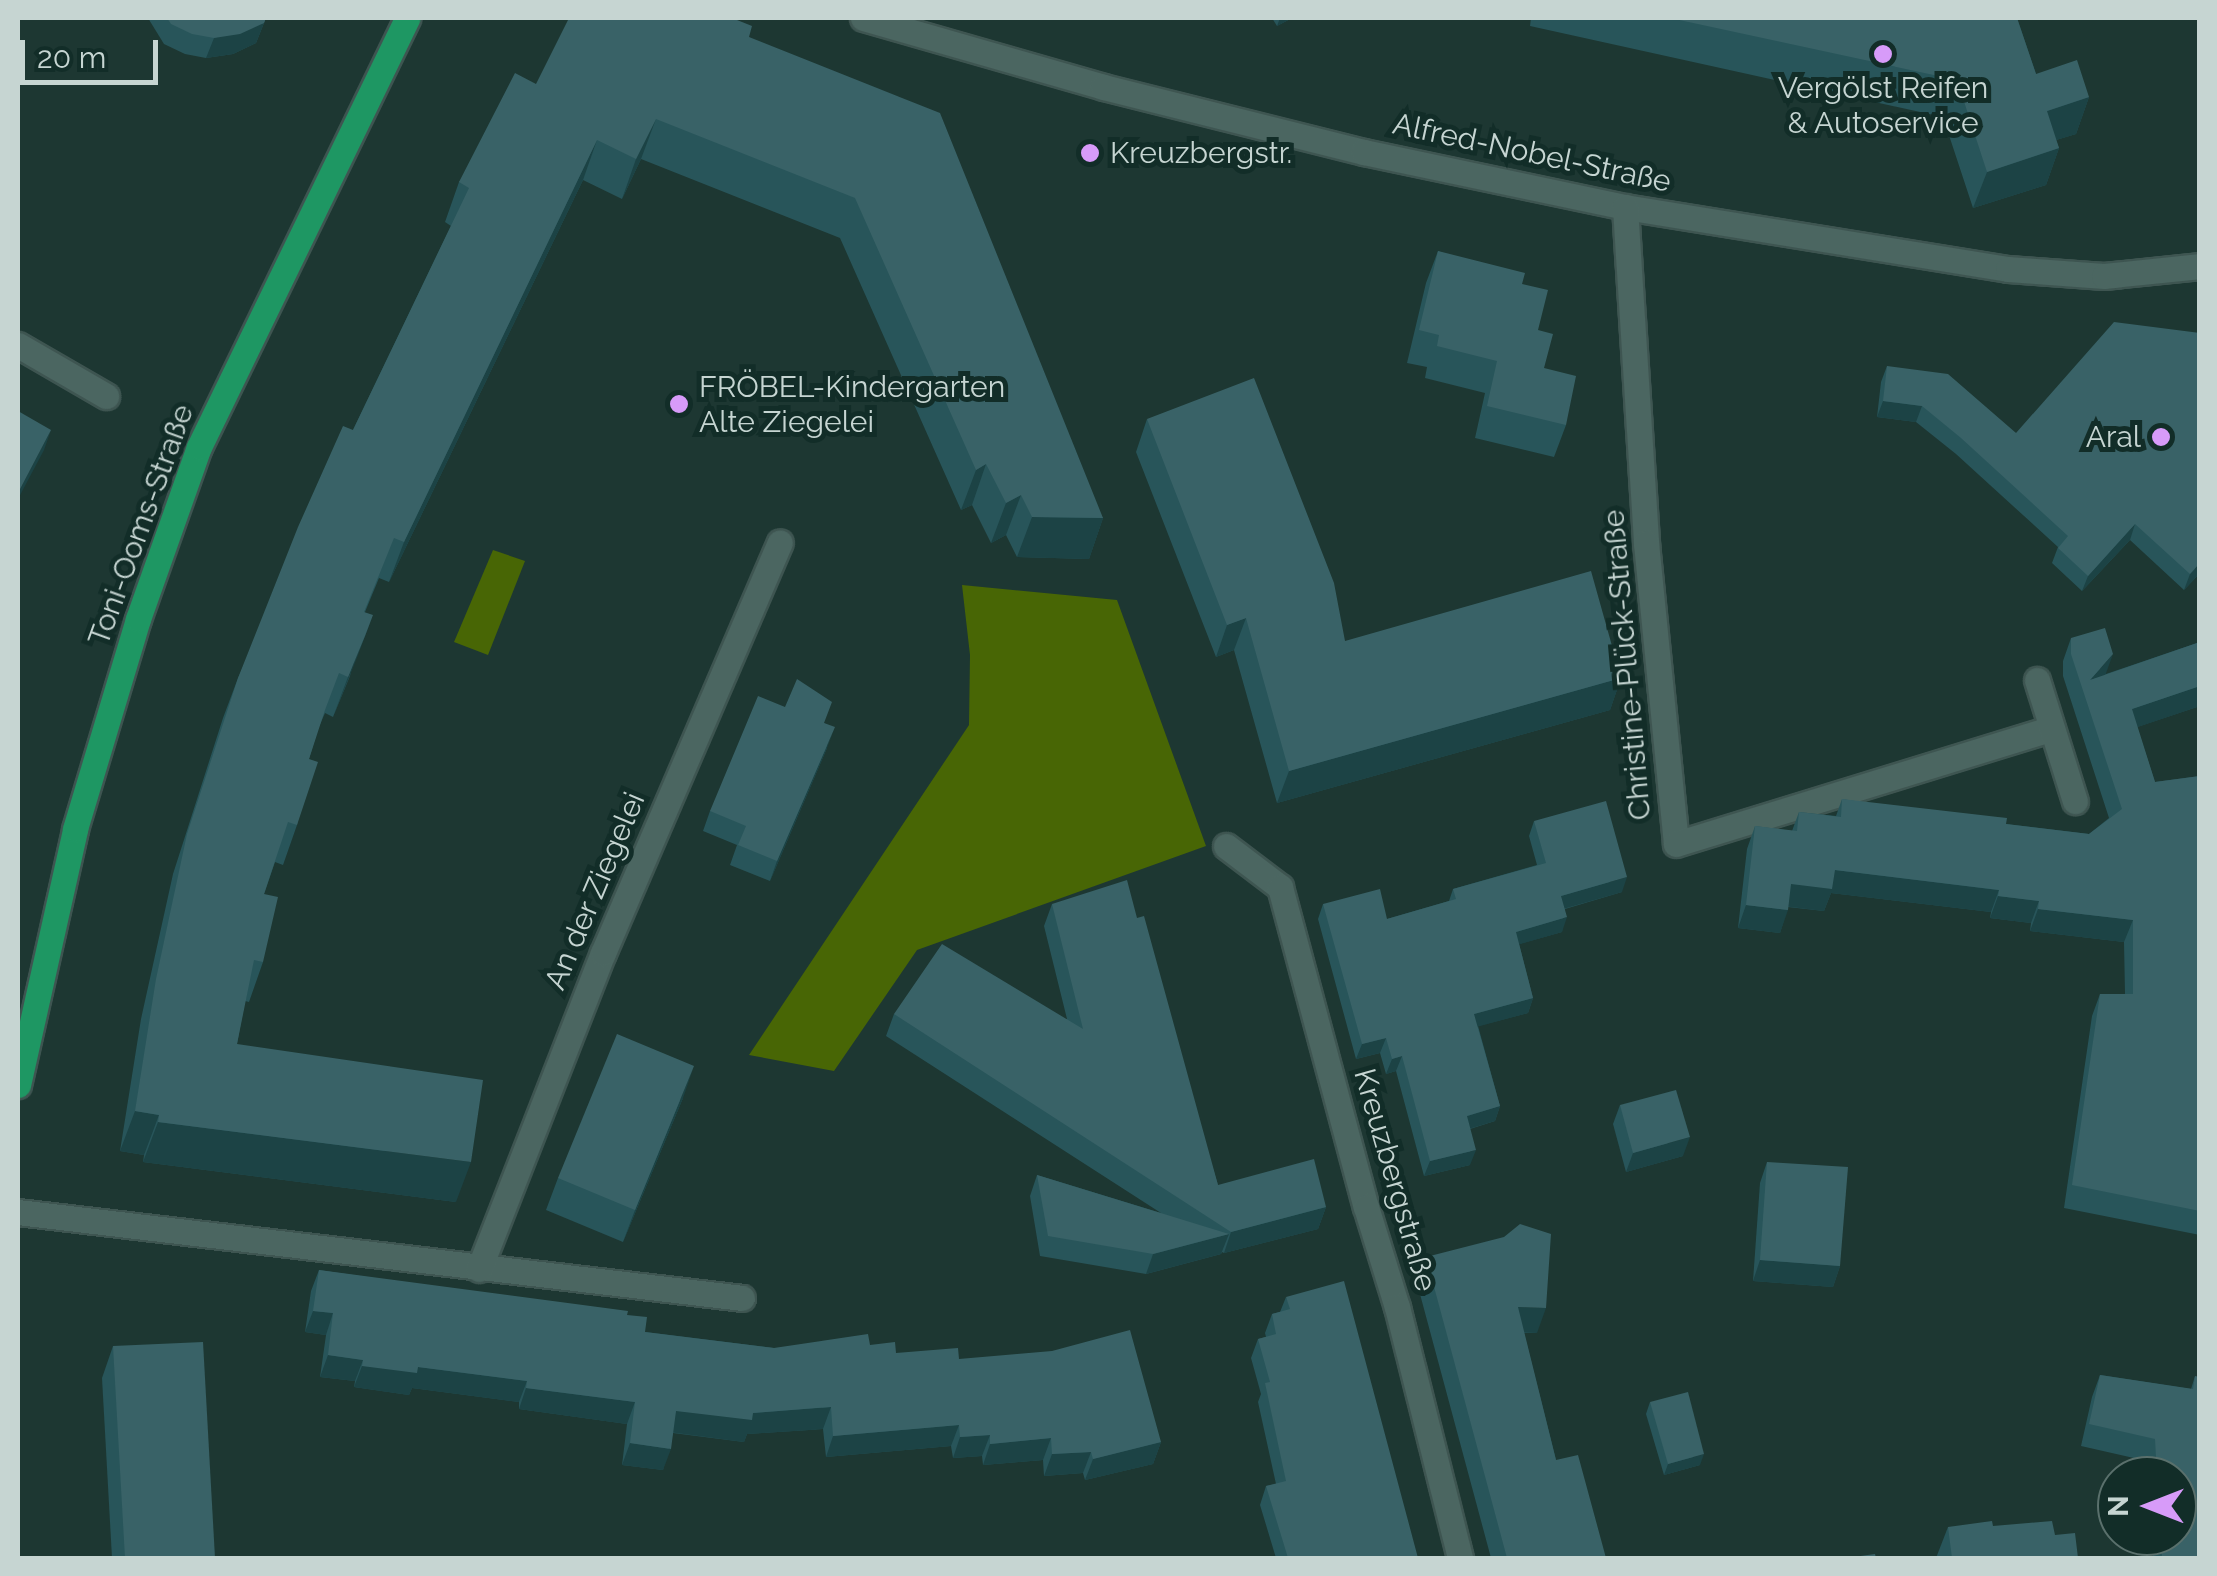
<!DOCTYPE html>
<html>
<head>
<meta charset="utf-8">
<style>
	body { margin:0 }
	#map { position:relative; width:2217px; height:1576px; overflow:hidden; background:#1d3732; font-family:Raleway,sans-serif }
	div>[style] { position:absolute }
	.green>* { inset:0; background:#486605 }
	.roads { filter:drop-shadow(2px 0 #3e5551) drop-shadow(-2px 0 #3e5551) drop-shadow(0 2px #3e5551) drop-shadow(0 -2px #3e5551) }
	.minor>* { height:25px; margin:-12.5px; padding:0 12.5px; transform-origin:12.5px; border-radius:12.5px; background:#4b6661 }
	.major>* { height:25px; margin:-12.5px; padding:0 12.5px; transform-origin:12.5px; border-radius:12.5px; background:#1e9763 }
	.wall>* { inset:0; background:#28555a }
	.shaded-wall>* { inset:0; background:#1c4345 }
	.building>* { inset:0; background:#396267 }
	.dots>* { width:28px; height:28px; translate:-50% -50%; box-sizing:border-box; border:5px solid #122d28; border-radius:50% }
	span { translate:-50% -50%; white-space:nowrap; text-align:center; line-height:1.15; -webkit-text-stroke:10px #122d28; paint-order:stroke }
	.poi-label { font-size:30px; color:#c6d5d2 }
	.left { translate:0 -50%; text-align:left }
	.right { translate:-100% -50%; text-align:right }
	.street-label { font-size:30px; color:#c6d5d2 }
	.frame { position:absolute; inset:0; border:20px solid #c6d5d2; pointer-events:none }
	.north { position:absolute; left:2097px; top:1456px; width:100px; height:100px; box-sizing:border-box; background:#122d28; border:2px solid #5a706c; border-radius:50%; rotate:270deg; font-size:28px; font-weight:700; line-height:40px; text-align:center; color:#c6d5d2 }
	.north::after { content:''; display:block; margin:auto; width:35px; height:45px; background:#d79bf9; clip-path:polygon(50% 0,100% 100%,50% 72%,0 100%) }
	.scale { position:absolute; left:20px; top:40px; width:138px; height:45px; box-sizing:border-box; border:5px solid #c6d5d2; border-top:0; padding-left:12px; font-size:30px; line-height:35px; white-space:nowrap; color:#c6d5d2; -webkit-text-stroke:8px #122d28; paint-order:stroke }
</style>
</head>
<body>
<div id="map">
	<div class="green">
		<i style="clip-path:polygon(493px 550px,525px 561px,488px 655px,454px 642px)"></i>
		<i style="clip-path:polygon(962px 585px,1117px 600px,1206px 846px,917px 950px,834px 1071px,749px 1055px,969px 725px,970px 655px)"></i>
	</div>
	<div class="roads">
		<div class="minor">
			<i style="left:863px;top:18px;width:250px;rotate:16deg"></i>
			<i style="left:1103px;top:87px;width:269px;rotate:14deg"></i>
			<i style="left:1364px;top:152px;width:267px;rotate:11.9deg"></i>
			<i style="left:1625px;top:207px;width:388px;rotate:9.2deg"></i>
			<i style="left:2008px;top:269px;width:96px;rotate:4.2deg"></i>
			<i style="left:2104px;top:276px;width:97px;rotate:-5.9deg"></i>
			<i style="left:1625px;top:207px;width:337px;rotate:86.4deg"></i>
			<i style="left:1646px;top:543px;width:302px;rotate:84.3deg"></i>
			<i style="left:1676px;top:844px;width:393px;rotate:-17.1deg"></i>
			<i style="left:18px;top:345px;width:102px;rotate:30.1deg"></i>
			<i style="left:2037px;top:680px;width:127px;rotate:72.6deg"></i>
			<i style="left:1226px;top:846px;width:68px;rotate:37.2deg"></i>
			<i style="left:1280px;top:887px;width:331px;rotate:75deg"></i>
			<i style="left:1366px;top:1207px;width:105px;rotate:72.8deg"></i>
			<i style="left:1397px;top:1307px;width:259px;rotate:75.9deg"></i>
			<i style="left:18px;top:1212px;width:729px;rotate:6.77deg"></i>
			<i style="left:479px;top:1269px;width:339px;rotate:-68.6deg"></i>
			<i style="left:603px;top:953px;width:447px;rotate:-66.7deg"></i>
		</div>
		<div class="major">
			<i style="left:18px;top:1085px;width:262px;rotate:-77.4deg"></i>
			<i style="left:75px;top:829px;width:219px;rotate:-73.3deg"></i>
			<i style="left:138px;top:619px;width:182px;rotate:-70.5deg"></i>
			<i style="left:199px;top:447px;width:477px;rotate:-64.1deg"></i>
		</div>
	</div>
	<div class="wall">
		<i style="clip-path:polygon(148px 18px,266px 18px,256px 43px,233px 54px,206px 58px,185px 54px,164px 44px)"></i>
		<i style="clip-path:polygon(1272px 18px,1292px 18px,1277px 26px)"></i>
		<i style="clip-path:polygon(1531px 18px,2017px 18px,2036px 74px,2089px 97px,2076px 134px,2056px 140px,2059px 148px,2046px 185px,1973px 208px,1943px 117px,1530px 26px)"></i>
		<i style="clip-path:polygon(749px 37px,1103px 518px,1089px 559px,1017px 557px,1006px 535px,991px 543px,972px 505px,961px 510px,840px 238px,641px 159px,622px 199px,583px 180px,389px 582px,379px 578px,365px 612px,350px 676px,333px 717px,325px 713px,318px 729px,309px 759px,297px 825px,283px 865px,275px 862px,264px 894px,263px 962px,249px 1002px,245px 1001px,237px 1044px,456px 1202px,143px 1162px,144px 1155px,120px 1151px,141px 1019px,173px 874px,223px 718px,238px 678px,353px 430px,451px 226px,445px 222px,459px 182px,536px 84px)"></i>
		<i style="clip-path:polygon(1438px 251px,1522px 284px,1538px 330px,1544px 368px,1566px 425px,1554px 457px,1475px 438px,1485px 393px,1425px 378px,1427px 367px,1407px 363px,1426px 283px)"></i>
		<i style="clip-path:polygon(1887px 366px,2016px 433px,2200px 573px,2184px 590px,2130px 540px,2082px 591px,2052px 563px,2058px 547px,1956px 454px,1916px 422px,1877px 417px,1881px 382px)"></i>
		<i style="clip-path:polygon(1147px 419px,1345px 641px,1621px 678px,1610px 710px,1277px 803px,1234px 650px,1216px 657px,1136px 452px)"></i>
		<i style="clip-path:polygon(2071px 638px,2106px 674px,2200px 642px,2200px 706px,2137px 727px,2155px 782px,2200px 776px,2200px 1235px,2064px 1208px,2092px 1016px,2100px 994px,2125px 994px,2124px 942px,2030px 931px,2031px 923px,1990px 918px,1991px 912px,1831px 893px,1824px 911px,1788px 907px,1780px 933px,1738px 928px,1747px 849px,1755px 826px,1792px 831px,1799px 812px,1836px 816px,1842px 799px,2006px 824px,2089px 834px,2109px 818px,2063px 676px,2063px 661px)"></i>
		<i style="clip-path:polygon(825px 723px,827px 748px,770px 881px,730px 865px,737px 845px,703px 831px,710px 811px)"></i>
		<i style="clip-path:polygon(1534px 821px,1622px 892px,1565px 909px,1562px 932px,1519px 944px,1533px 998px,1528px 1013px,1478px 1026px,1500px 1106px,1495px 1121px,1470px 1129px,1470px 1165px,1424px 1176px,1396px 1071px,1386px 1074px,1380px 1053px,1356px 1059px,1318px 919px,1323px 904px,1387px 919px,1449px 901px,1453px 889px,1537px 865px,1529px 836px)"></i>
		<i style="clip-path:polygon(1052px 904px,1137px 918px,1218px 1185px,1326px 1207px,1318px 1229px,1224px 1253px,1222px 1252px,1221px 1254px,1146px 1274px,1040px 1256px,1030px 1196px,1037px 1175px,1161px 1213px,886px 1036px,894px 1014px,1067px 1019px,1044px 926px)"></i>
		<i style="clip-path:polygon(683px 1098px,623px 1242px,546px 1210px,558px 1178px)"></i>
		<i style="clip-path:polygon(1620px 1105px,1683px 1156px,1626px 1172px,1613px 1124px)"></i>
		<i style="clip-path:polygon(1767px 1162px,1840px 1266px,1833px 1287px,1753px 1281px,1760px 1183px)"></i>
		<i style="clip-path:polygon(1426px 1257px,1537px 1333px,1524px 1333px,1556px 1460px,1606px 1558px,1491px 1558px,1417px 1283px)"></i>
		<i style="clip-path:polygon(319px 1270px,627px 1315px,645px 1332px,774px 1348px,870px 1345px,896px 1353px,959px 1359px,1161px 1442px,1153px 1464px,1085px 1480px,1083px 1473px,1044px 1476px,1043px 1460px,983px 1465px,982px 1456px,953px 1458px,951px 1446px,826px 1457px,823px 1429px,747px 1434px,744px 1442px,673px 1433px,663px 1470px,622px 1465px,627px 1424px,519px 1409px,519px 1402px,412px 1388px,409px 1395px,354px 1387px,355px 1381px,320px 1377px,326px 1335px,305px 1332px,311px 1291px)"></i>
		<i style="clip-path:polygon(1286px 1297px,1418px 1558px,1276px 1558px,1260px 1505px,1266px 1486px,1276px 1484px,1258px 1402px,1261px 1394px,1251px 1358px,1258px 1339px,1266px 1337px,1265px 1333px,1272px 1314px,1280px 1312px)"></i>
		<i style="clip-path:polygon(113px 1346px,215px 1558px,112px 1558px,102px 1378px)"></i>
		<i style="clip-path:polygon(2100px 1375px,2191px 1389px,2195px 1376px,2200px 1558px,2153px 1558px,2152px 1536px,2177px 1536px,2177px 1476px,2148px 1476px,2147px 1461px,2081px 1446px,2092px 1397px)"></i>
		<i style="clip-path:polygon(1650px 1402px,1700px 1465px,1664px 1475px,1646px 1414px)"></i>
		<i style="clip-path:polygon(1993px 1526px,2055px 1535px,2078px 1558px,1936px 1558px,1948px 1527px)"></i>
	</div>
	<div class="shaded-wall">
		<i style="clip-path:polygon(1280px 18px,1292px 18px,1277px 26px)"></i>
		<i style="clip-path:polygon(264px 23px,256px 43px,233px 54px,206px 58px,214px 38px)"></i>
		<i style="clip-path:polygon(2089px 97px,2076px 134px,2033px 147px,2047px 111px)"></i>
		<i style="clip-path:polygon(656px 119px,641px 159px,622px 199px,636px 159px)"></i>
		<i style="clip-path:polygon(597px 140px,583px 180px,389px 582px,404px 542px)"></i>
		<i style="clip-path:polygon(2059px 148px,2046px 185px,1973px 208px,1987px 172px)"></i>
		<i style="clip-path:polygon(1883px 401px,1922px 406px,1916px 422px,1877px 417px)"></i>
		<i style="clip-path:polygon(51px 430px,44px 450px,18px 499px,18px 493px)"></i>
		<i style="clip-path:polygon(986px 464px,972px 505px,961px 510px,976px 470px)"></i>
		<i style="clip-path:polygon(1021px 495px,1006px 535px,991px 543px,1006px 503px)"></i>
		<i style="clip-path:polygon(1032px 517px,1103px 518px,1089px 559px,1017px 557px)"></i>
		<i style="clip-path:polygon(2135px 524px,2130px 540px,2082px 591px,2088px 576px)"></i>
		<i style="clip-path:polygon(2200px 563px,2200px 573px,2184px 590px,2190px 574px)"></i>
		<i style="clip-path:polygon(373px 615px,358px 655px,333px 717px,348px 677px)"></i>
		<i style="clip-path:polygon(1246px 618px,1234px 650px,1216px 657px,1227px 625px)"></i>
		<i style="clip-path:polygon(2113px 654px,2105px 676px,2090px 680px)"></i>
		<i style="clip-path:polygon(1621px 678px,1610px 710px,1277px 803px,1289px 771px)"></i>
		<i style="clip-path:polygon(2200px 686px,2200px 706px,2123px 732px,2132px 709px)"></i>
		<i style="clip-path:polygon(835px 727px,827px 748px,770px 881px,777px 861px)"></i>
		<i style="clip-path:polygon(1835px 870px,1999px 890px,1991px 912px,1831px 893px,1824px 911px,1783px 906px,1791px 884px)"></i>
		<i style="clip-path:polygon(1627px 877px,1622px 892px,1556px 911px,1561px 896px)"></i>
		<i style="clip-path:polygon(1998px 896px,2039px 901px,2031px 923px,1990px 918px)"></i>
		<i style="clip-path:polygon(1746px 905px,1788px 910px,1780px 933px,1738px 928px)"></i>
		<i style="clip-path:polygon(2038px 909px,2133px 920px,2124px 942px,2030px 931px)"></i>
		<i style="clip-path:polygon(1567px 917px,1562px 932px,1510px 947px,1516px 932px)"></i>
		<i style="clip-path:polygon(1533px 998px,1528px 1013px,1469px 1029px,1474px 1014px)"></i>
		<i style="clip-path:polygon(1386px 1038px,1380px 1053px,1356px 1059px,1362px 1044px)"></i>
		<i style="clip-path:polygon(1402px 1056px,1396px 1071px,1386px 1074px,1392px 1059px)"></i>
		<i style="clip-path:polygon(694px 1066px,683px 1098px,623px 1242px,635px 1210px)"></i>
		<i style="clip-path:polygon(1500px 1106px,1495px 1121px,1462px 1131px,1467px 1116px)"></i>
		<i style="clip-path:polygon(135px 1111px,159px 1115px,144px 1155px,120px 1151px)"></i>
		<i style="clip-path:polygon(158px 1122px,471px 1162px,456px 1202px,143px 1162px)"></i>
		<i style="clip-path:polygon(1690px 1137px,1683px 1156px,1626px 1172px,1633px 1153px)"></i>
		<i style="clip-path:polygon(1476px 1150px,1470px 1165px,1424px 1176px,1430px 1161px)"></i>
		<i style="clip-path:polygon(1326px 1207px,1318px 1229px,1224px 1253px,1231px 1232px)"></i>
		<i style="clip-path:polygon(1229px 1234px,1221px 1254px,1146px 1274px,1153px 1254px)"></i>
		<i style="clip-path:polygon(1760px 1260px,1840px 1266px,1833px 1287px,1753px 1281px)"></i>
		<i style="clip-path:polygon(1518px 1307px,1546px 1308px,1537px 1333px,1508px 1332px)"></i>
		<i style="clip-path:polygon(313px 1311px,333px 1313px,326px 1335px,305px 1332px)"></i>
		<i style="clip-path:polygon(328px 1355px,363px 1360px,355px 1381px,320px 1377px)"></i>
		<i style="clip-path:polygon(362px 1366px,418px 1367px,527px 1381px,519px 1402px,412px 1388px,409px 1395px,354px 1387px)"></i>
		<i style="clip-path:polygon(526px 1388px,635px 1402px,627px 1424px,519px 1409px)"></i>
		<i style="clip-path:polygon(831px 1407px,823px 1429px,747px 1434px,744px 1442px,669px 1432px,676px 1411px,753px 1413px)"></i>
		<i style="clip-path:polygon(959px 1425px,951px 1446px,826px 1457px,833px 1436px)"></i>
		<i style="clip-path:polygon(990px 1435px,982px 1456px,953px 1458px,960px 1437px)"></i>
		<i style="clip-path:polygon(1051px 1438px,1043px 1460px,983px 1465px,990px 1444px)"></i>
		<i style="clip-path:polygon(1161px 1442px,1153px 1464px,1085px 1480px,1093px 1459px)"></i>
		<i style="clip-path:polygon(630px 1443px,671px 1449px,663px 1470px,622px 1465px)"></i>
		<i style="clip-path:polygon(1091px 1452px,1083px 1473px,1044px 1476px,1052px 1454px)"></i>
		<i style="clip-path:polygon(1704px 1454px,1700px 1465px,1664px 1475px,1668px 1464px)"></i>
	</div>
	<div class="building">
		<i style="clip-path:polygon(167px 18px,266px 18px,264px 23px,240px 34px,214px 38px,192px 34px,171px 24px)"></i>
		<i style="clip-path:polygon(569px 18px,732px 18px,752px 26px,749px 37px,940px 113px,1103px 518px,1032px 517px,1021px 495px,1006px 503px,986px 464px,976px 470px,855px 198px,656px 119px,636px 159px,597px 140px,404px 542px,394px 538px,364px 612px,373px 615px,365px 636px,348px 677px,339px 673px,325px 710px,309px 759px,318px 762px,297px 825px,288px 822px,264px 894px,278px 897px,263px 962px,254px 960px,237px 1044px,483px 1080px,471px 1162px,158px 1122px,159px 1115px,135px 1111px,156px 979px,187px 834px,238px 678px,298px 527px,343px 426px,353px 430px,469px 188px,459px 182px,515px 73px,536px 84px)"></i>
		<i style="clip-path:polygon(1670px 18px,2017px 18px,2036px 74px,2077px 60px,2089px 97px,2047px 111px,2059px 148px,1987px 172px,1957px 80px)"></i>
		<i style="clip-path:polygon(1438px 251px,1525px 273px,1522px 284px,1548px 290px,1538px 330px,1553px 334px,1544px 368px,1576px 376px,1566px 425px,1487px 406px,1497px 361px,1437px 346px,1439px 335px,1419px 330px)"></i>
		<i style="clip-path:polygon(2114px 322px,2200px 333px,2200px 563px,2190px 574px,2135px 524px,2088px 576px,2058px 548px,2068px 536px,1961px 438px,1922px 406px,1883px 401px,1887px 366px,1948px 374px,2016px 433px)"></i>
		<i style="clip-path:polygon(1254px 378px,1334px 583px,1345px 641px,1591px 571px,1621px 678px,1289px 771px,1246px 618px,1227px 625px,1147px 419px)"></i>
		<i style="clip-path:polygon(18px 411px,51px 430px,18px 493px)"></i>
		<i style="clip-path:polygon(2105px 628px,2113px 654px,2090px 680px,2200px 642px,2200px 686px,2132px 709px,2155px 782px,2200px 776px,2200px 1211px,2072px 1185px,2100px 994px,2133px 994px,2133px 920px,2038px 909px,2039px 901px,1998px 896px,1999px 890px,1835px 870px,1832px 889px,1791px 884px,1788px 910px,1746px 905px,1755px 826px,1797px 831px,1799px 812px,1841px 817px,1842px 799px,2007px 818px,2006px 824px,2089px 834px,2122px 809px,2071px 654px,2071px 638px)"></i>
		<i style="clip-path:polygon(797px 679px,832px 702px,824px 723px,835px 727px,777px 861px,738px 845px,746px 826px,710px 811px,758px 696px,785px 707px)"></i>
		<i style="clip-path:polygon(1606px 801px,1627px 877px,1561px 896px,1567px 917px,1516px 932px,1533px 998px,1474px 1014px,1500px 1106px,1467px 1116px,1476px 1150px,1430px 1161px,1402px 1056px,1392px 1059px,1386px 1038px,1362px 1044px,1323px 904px,1380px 889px,1387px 919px,1456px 899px,1453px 889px,1546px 863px,1534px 821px)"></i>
		<i style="clip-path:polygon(1127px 880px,1137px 918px,1144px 916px,1218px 1185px,1314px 1159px,1326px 1207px,1231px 1232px,894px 1014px,942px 944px,1083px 1029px,1052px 904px)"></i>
		<i style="clip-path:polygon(617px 1034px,694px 1066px,635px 1210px,558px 1178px)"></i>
		<i style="clip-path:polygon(1676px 1090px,1690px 1137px,1633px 1153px,1620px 1105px)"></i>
		<i style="clip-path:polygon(1767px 1162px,1848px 1167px,1840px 1266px,1760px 1260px)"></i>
		<i style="clip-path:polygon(1037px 1175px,1229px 1234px,1153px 1254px,1048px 1236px)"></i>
		<i style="clip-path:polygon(1520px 1224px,1551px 1234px,1546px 1308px,1518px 1307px,1556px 1460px,1578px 1455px,1606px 1558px,1507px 1558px,1426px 1257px,1504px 1237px)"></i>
		<i style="clip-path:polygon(319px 1270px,628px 1311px,627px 1315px,647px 1317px,645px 1332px,774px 1348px,868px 1334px,870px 1345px,895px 1342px,896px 1353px,958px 1348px,959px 1359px,1052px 1351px,1130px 1330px,1161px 1442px,1093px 1459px,1091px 1452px,1052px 1454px,1051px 1438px,990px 1444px,990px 1435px,960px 1437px,959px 1425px,833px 1436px,831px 1407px,753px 1413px,752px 1420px,676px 1411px,671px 1449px,630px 1443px,635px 1402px,526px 1388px,527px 1381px,418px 1367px,417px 1373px,362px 1366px,363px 1360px,328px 1355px,333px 1313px,313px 1311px)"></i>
		<i style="clip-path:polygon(1344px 1281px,1418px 1558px,1288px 1558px,1266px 1486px,1286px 1481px,1265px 1383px,1270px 1382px,1258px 1339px,1276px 1334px,1272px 1314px,1290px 1309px,1286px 1297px)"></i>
		<i style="clip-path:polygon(203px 1342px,215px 1558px,125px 1558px,113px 1346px)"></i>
		<i style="clip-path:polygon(2100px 1375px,2193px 1389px,2195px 1376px,2200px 1377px,2200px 1558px,2162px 1558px,2161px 1536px,2177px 1536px,2177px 1476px,2157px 1476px,2155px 1439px,2089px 1424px)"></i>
		<i style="clip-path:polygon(1688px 1392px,1704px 1454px,1668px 1464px,1650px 1402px)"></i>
		<i style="clip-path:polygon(1992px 1521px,1993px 1526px,2052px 1521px,2055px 1535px,2075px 1533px,2078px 1558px,1952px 1558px,1948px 1527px)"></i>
		<i style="clip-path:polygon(1875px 1554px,1876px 1558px,1846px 1558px)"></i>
	</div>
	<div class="dots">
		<i style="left:1883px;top:54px;background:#d79bf9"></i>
		<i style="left:1090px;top:153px;background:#d79bf9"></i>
		<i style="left:679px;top:404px;background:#d79bf9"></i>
		<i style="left:2161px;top:437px;background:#d79bf9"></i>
	</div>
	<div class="poi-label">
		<span style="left:1883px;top:105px">Vergölst Reifen<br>&amp; Autoservice</span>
		<span class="left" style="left:1110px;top:153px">Kreuzbergstr.</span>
		<span class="left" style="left:699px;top:404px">FRÖBEL-Kindergarten<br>Alte Ziegelei</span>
		<span class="right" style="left:2141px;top:437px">Aral</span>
	</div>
	<div class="street-label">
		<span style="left:1532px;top:153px;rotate:12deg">Alfred-Nobel-Straße</span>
		<span style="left:141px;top:525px;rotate:-70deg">Toni-Ooms-Straße</span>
		<span style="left:1627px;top:665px;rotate:-95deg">Christine-Plück-Straße</span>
		<span style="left:595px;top:891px;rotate:-67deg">An der Ziegelei</span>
		<span style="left:1395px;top:1180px;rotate:74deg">Kreuzbergstraße</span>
	</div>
	<div class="frame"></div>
	<div class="north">N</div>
	<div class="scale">20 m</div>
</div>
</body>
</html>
